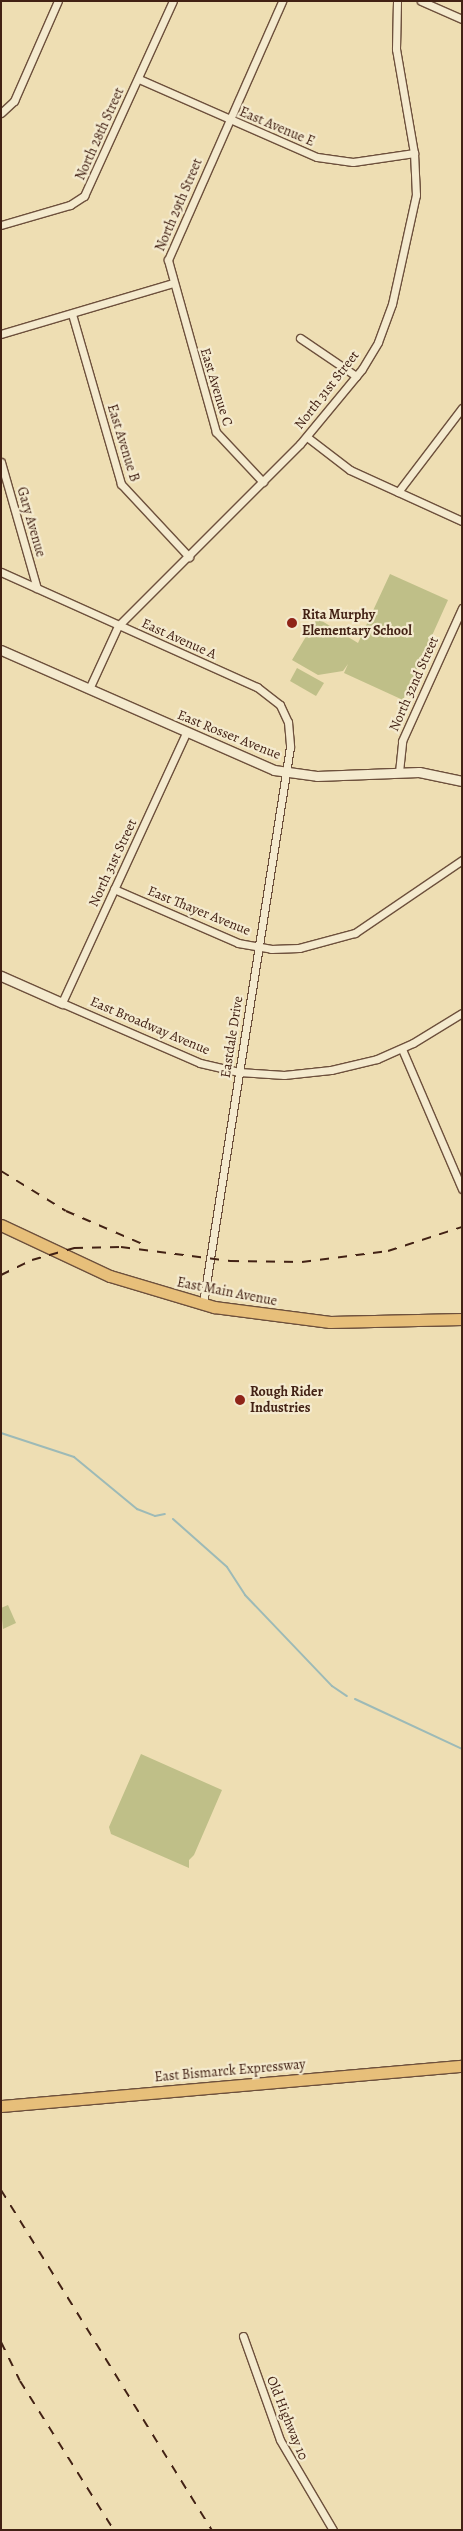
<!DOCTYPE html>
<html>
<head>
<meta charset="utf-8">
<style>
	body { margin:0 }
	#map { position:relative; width:463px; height:2531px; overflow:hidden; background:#eedeb3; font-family:Alegreya,serif }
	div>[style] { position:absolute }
	.green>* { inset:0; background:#bfbf88 }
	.stream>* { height:2px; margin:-1px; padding:0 1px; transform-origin:1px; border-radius:1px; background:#9dbab7 }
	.roads { filter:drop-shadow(1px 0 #6d503c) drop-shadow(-1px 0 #6d503c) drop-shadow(0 1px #6d503c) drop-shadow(0 -1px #6d503c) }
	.minor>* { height:7px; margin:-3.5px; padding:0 3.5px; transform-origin:3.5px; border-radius:3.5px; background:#f4eace }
	.tertiary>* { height:9px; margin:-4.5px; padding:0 4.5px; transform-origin:4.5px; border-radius:4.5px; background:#f4eace }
	.primary>* { height:11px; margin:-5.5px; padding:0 5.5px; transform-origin:5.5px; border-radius:5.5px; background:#e7bf7a }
	.rail>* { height:2px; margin-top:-1px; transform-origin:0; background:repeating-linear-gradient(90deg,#422114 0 9px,transparent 0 18px) }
	.dots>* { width:14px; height:14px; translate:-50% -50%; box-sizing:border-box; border:2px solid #f4eace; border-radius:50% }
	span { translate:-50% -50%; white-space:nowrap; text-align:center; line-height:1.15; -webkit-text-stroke:4.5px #f4eace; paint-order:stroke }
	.street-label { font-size:14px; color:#422114 }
	.poi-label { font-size:14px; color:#422114; font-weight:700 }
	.left { translate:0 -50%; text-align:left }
	.frame { position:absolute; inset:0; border:2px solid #422114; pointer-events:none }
</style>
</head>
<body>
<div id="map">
	<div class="green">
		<i style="clip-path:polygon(390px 574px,448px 600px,403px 700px,344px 673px,348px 664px,343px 671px,318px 675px,292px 660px,317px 618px,358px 643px)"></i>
		<i style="clip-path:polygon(297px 668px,324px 683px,316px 696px,290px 681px)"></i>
		<i style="clip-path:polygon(8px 1605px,16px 1623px,3px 1629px,1px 1608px)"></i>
		<i style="clip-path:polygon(141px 1754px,222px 1790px,194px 1855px,189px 1860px,189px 1868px,111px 1834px,109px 1827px)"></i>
	</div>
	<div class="stream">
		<i style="left:1px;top:1433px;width:77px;rotate:18.2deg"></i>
		<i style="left:74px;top:1457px;width:82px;rotate:39.5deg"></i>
		<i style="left:137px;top:1509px;width:19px;rotate:21deg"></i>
		<i style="left:155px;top:1516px;width:10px;rotate:-11deg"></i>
		<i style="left:173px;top:1519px;width:72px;rotate:41.6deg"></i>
		<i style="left:227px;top:1567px;width:33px;rotate:57deg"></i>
		<i style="left:245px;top:1595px;width:126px;rotate:46.3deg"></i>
		<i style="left:332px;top:1686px;width:18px;rotate:34deg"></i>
		<i style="left:355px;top:1699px;width:118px;rotate:25deg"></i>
	</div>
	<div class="roads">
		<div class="minor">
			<i style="left:421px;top:1px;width:45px;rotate:23.7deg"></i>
			<i style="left:139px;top:79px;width:194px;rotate:23.7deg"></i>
			<i style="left:317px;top:157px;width:36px;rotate:8deg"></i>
			<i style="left:353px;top:162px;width:62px;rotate:-8.4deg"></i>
			<i style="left:1px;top:113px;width:18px;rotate:-43deg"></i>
			<i style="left:14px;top:101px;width:109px;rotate:-66.3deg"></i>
			<i style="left:1px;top:225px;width:72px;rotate:-16.2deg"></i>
			<i style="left:70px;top:205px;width:17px;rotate:-33deg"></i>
			<i style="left:84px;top:196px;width:214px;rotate:-65.5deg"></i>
			<i style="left:72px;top:314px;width:177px;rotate:73.9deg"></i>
			<i style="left:121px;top:484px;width:100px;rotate:47deg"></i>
			<i style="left:1px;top:334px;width:179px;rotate:-16.5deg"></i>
			<i style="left:300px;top:338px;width:68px;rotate:34.2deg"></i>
			<i style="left:307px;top:437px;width:54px;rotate:37.5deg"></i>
			<i style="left:350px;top:470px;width:123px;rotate:24.5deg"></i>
			<i style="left:1px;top:462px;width:131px;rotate:74.1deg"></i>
			<i style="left:263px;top:482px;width:69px;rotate:-133.2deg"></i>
			<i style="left:216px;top:432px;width:179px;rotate:-105.6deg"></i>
			<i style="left:168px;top:260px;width:283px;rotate:-66.2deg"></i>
			<i style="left:398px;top:492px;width:106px;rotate:-52.7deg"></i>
			<i style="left:1px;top:572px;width:281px;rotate:24.2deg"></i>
			<i style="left:257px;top:687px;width:29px;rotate:38deg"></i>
			<i style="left:280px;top:705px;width:19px;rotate:65deg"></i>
			<i style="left:288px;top:722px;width:25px;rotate:85deg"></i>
			<i style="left:290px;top:747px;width:564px;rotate:98.88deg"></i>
			<i style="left:89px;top:689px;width:69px;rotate:-65.3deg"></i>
			<i style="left:118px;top:626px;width:257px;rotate:-45deg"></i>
			<i style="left:300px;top:444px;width:97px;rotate:-50.4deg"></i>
			<i style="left:362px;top:369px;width:31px;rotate:-59deg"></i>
			<i style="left:378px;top:342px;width:40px;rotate:-69.8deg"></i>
			<i style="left:392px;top:304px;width:112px;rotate:-77.6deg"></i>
			<i style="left:416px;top:195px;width:42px;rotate:-92.7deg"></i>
			<i style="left:414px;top:153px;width:106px;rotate:-99.8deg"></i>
			<i style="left:396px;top:49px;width:48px;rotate:-88.8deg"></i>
			<i style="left:186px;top:733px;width:297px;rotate:114.7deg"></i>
			<i style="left:62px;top:1003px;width:150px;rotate:23.5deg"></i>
			<i style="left:200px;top:1063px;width:40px;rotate:13deg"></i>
			<i style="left:239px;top:1072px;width:45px;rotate:3.8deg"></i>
			<i style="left:284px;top:1075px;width:47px;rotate:-6.1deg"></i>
			<i style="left:331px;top:1070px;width:47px;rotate:-13.4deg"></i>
			<i style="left:377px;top:1059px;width:39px;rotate:-24deg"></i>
			<i style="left:413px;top:1043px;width:57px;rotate:-31.5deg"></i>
			<i style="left:399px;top:772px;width:31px;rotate:-84deg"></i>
			<i style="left:402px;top:741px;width:146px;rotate:-65.7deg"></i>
			<i style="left:114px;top:889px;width:135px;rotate:23.5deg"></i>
			<i style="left:238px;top:943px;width:34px;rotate:10deg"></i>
			<i style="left:271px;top:949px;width:28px;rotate:-2deg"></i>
			<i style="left:299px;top:948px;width:58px;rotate:-15deg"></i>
			<i style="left:355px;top:933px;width:130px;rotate:-34.3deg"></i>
			<i style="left:402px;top:1049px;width:152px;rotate:66.8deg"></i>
			<i style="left:243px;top:2336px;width:110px;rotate:70.4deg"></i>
			<i style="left:280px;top:2440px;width:104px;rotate:59.5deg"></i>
		</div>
		<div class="tertiary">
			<i style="left:1px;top:650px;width:298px;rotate:23.7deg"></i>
			<i style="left:274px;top:770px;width:43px;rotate:7.9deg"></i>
			<i style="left:317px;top:776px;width:102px;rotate:-2.2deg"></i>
			<i style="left:419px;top:772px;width:44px;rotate:11.8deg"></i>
			<i style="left:1px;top:976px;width:67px;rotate:23.9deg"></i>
		</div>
		<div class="primary">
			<i style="left:1px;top:1225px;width:120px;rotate:25.1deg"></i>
			<i style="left:110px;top:1276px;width:109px;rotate:16.6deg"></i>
			<i style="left:214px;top:1307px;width:117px;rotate:7.4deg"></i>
			<i style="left:330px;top:1322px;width:132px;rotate:-1.3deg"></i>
			<i style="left:1px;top:2106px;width:463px;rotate:-5deg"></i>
		</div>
	</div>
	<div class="rail">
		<i style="left:1px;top:1171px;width:76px;rotate:31.6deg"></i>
		<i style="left:66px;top:1211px;width:88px;rotate:23.4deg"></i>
		<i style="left:1px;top:1275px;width:34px;rotate:-26deg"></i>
		<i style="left:32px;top:1260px;width:44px;rotate:-15.9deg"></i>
		<i style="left:74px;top:1248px;width:47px;rotate:-1.2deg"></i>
		<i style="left:121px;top:1247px;width:110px;rotate:7.3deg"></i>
		<i style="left:230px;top:1261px;width:72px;rotate:0.8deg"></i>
		<i style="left:302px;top:1262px;width:87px;rotate:-7.3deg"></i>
		<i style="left:388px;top:1251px;width:78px;rotate:-18deg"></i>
		<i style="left:1px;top:2190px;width:400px;rotate:58.2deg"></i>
		<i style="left:1px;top:2342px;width:43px;rotate:64deg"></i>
		<i style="left:20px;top:2381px;width:176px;rotate:57.8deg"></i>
	</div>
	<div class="dots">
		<i style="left:292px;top:623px;background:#8f2418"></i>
		<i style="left:240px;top:1400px;background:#8f2418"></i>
	</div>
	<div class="street-label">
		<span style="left:277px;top:127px;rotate:23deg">East Avenue E</span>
		<span style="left:100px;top:134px;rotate:-66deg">North 28th Street</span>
		<span style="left:179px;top:205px;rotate:-67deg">North 29th Street</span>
		<span style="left:216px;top:387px;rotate:73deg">East Avenue C</span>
		<span style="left:327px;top:390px;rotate:-52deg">North 31st Street</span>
		<span style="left:123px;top:443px;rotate:73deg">East Avenue B</span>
		<span style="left:31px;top:522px;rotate:74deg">Gary Avenue</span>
		<span style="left:179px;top:639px;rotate:24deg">East Avenue A</span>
		<span style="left:414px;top:684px;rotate:-66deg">North 32nd Street</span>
		<span style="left:229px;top:735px;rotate:22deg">East Rosser Avenue</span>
		<span style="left:113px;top:863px;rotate:-65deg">North 31st Street</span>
		<span style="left:199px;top:911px;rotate:22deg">East Thayer Avenue</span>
		<span style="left:150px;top:1026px;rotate:23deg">East Broadway Avenue</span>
		<span style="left:232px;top:1037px;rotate:-81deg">Eastdale Drive</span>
		<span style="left:227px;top:1292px;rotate:11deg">East Main Avenue</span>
		<span style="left:230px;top:2071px;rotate:-5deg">East Bismarck Expressway</span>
		<span style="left:287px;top:2418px;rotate:68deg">Old Highway 10</span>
	</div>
	<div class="poi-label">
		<span class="left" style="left:302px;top:623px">Rita Murphy<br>Elementary School</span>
		<span class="left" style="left:250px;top:1400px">Rough Rider<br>Industries</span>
	</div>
	<div class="frame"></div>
</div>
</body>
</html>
